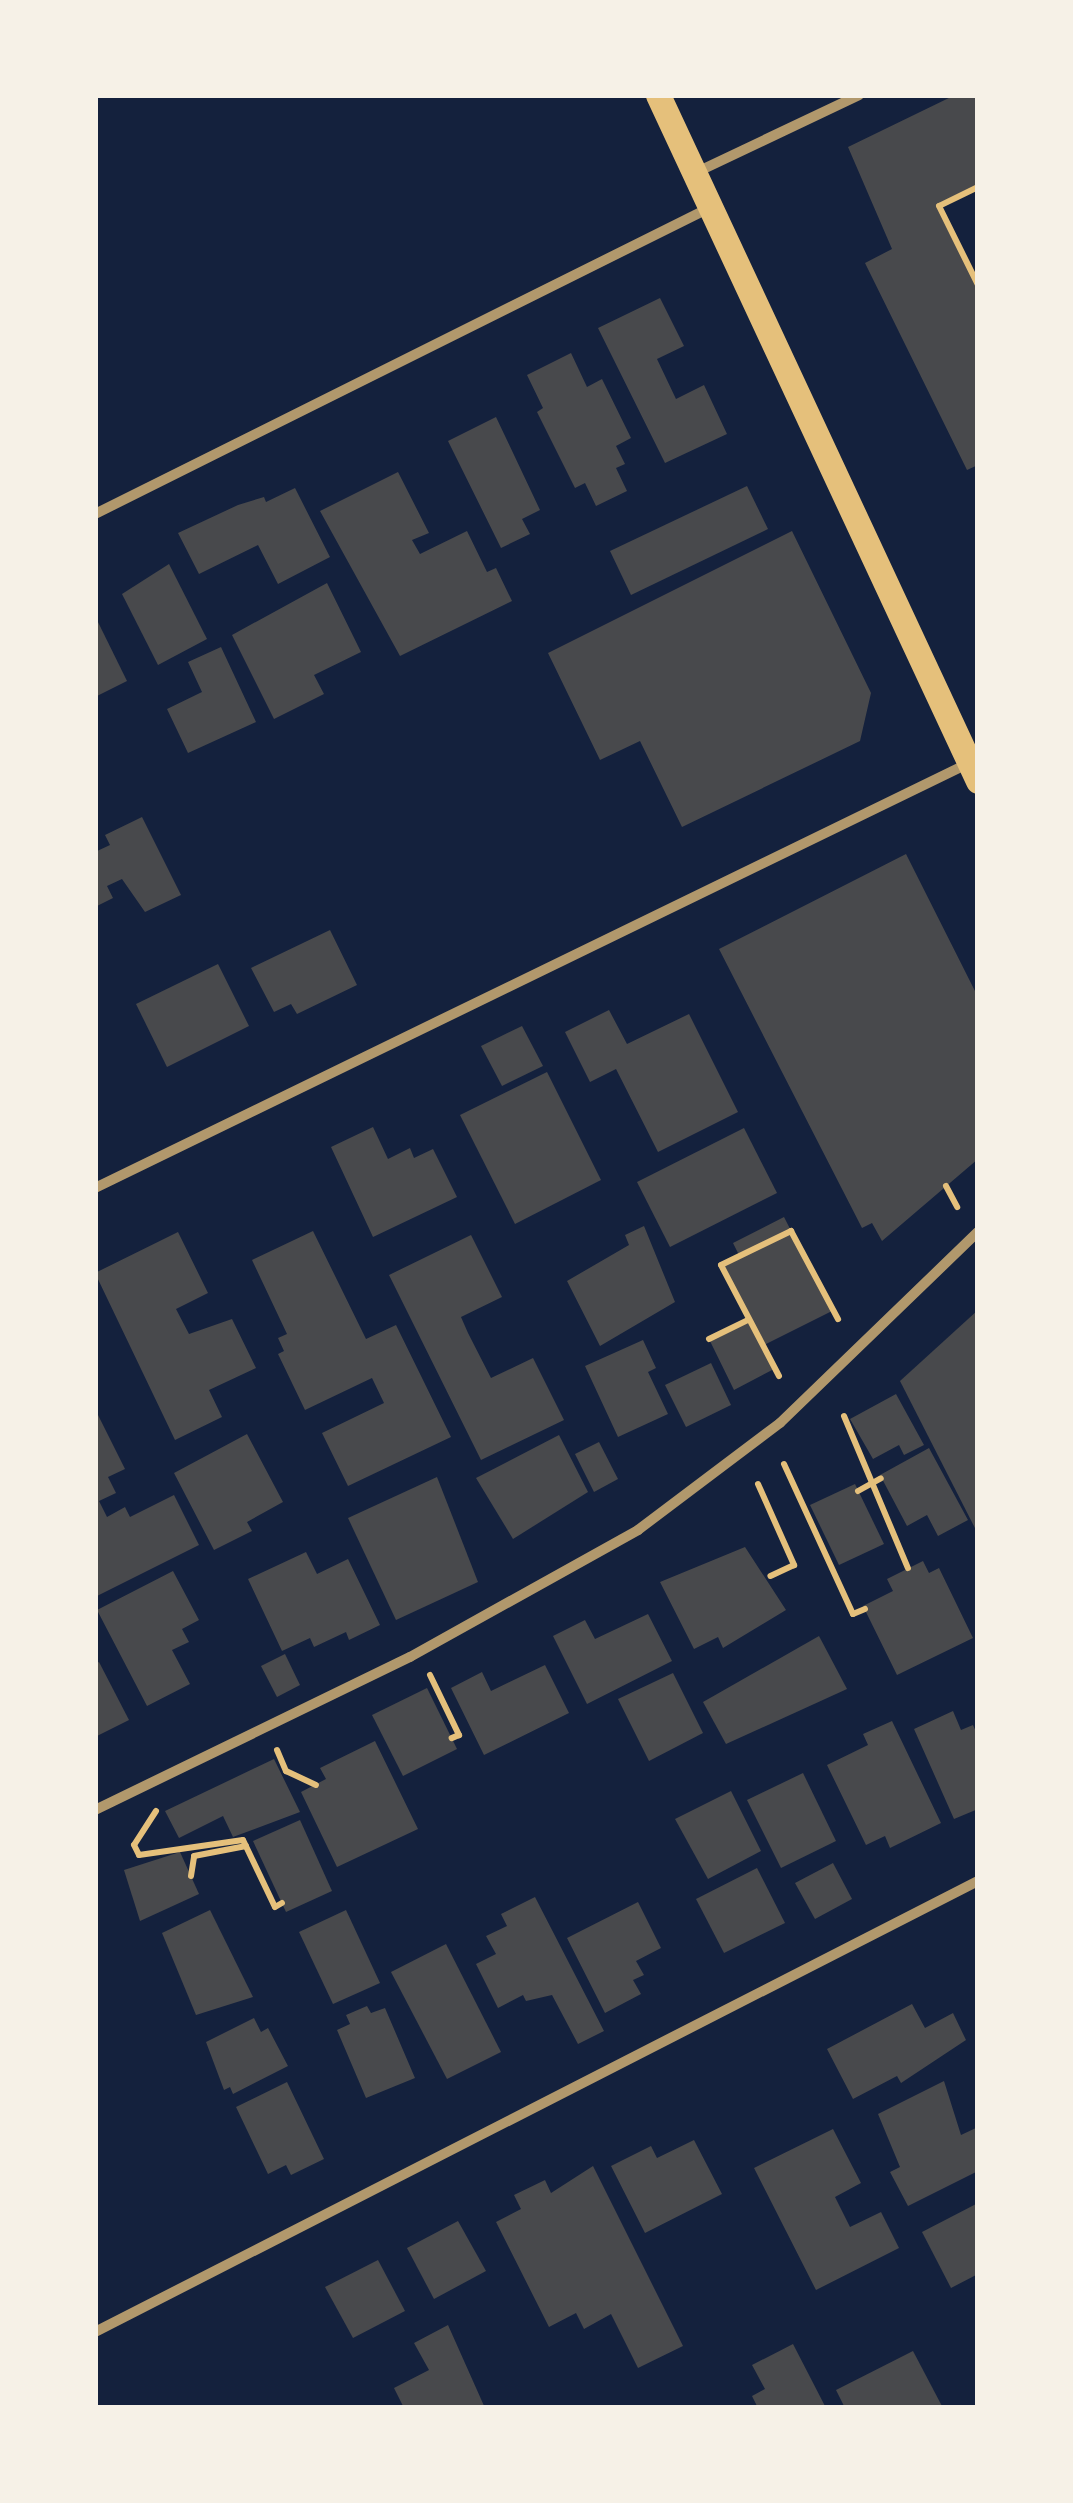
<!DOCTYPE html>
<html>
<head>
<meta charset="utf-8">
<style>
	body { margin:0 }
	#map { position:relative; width:1073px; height:2503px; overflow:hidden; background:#14213d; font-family:Ubuntu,sans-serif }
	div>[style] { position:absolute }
	.building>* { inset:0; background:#48494c }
	.path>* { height:6px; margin:-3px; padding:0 3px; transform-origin:3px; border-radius:3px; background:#e5c07b }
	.minor>* { height:10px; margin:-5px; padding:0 5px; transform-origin:5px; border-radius:5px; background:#b1986c }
	.primary>* { height:25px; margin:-12.5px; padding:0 12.5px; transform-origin:12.5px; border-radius:12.5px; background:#e5c07b }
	span { translate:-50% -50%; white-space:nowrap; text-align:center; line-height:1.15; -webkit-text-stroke:10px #f6f1e7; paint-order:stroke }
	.frame { position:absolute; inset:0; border:98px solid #f6f1e7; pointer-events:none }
</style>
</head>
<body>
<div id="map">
	<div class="building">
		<i style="clip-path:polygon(955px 95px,978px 95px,978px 187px,939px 206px,978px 285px,978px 465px,967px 470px,865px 263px,892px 249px,848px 147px)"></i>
		<i style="clip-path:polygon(660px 298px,684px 346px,657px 359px,676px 399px,704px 385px,727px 434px,665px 463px,598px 328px)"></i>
		<i style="clip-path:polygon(571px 353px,587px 387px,602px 379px,631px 438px,616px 446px,625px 464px,616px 468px,627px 491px,596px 506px,585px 483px,575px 488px,537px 412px,543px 408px,527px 375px)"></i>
		<i style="clip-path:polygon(496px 417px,540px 510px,522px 519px,530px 534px,501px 548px,448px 441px)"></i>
		<i style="clip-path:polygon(398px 472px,429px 533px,412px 540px,420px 554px,467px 531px,487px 572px,496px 568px,512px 601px,400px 656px,320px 511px)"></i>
		<i style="clip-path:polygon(747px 486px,768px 529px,631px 595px,610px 551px)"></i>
		<i style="clip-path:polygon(295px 488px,330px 557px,278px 584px,258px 545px,199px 574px,178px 533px,238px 505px,264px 497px,266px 502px)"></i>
		<i style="clip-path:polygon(792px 531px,871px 693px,860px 741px,682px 827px,640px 741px,600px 760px,548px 653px)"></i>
		<i style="clip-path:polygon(169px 564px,207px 639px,158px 665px,122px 594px)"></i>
		<i style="clip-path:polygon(327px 583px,361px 652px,314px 675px,324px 694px,274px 719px,232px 635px)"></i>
		<i style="clip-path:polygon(95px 616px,127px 681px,95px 697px)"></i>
		<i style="clip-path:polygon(221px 647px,256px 722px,188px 753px,167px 709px,202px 692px,188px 662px)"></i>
		<i style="clip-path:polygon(142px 817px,181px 895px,145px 912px,122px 879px,107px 886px,113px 898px,95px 907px,95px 852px,110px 845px,105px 835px)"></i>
		<i style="clip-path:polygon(906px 854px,978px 997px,978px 1159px,882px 1241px,872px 1223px,862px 1228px,719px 949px)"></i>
		<i style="clip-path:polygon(330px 930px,357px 985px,297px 1014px,291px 1004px,274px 1012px,251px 968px)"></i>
		<i style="clip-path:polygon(218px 964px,249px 1026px,167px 1067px,136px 1004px)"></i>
		<i style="clip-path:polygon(609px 1010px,627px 1044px,689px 1014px,738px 1112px,658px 1152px,616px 1069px,590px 1082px,565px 1032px)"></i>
		<i style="clip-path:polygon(522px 1026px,543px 1066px,502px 1086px,481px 1046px)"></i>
		<i style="clip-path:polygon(547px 1072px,601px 1180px,515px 1224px,460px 1115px)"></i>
		<i style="clip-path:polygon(373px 1127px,388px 1159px,410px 1148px,414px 1158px,433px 1149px,457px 1197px,373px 1237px,331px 1147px)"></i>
		<i style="clip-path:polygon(744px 1128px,777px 1193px,670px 1247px,637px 1182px)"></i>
		<i style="clip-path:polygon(784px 1217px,832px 1311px,762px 1346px,774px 1369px,734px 1390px,709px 1339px,748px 1320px,721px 1265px,740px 1257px,733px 1243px)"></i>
		<i style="clip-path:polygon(644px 1226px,675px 1302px,600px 1346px,567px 1281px,629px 1245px,625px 1235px)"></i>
		<i style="clip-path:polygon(313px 1231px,366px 1339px,396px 1325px,451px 1437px,348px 1486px,322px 1433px,384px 1403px,372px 1378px,305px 1410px,278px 1354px,284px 1351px,278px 1338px,287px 1334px,252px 1260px)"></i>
		<i style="clip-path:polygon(178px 1232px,208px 1293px,176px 1309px,189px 1334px,232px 1319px,256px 1368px,209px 1390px,222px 1417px,175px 1440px,95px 1273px)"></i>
		<i style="clip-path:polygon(471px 1235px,502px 1297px,461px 1317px,468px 1333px,491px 1378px,533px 1358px,564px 1420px,481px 1460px,389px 1275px)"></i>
		<i style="clip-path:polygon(978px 1310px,978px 1534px,900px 1381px)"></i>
		<i style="clip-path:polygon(643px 1340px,656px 1368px,648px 1372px,668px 1414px,618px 1437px,585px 1366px)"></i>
		<i style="clip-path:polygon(711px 1363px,731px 1405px,686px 1427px,665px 1385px)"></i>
		<i style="clip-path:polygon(896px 1394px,924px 1445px,904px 1455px,899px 1445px,873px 1459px,850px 1419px)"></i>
		<i style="clip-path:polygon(98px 1415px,125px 1469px,108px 1477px,116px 1493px,99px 1501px,107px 1517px,125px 1507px,130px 1517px,174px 1495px,199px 1545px,95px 1597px)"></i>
		<i style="clip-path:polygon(247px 1434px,283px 1502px,247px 1522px,252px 1531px,214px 1550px,174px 1473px)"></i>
		<i style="clip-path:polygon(559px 1435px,588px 1492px,513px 1539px,476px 1478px)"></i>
		<i style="clip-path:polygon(599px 1442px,618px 1479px,594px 1492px,575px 1454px)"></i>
		<i style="clip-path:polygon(929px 1448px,968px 1520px,938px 1536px,927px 1515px,907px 1526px,880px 1475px)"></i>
		<i style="clip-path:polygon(437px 1477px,478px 1582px,396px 1620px,348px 1518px)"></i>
		<i style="clip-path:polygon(855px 1484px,884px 1544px,839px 1565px,810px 1505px)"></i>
		<i style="clip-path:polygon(745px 1547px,786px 1610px,723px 1648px,718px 1637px,694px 1649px,660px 1582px)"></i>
		<i style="clip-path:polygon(306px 1552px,317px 1574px,348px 1559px,380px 1625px,349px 1640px,346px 1632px,314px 1647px,310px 1638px,282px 1651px,248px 1579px)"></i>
		<i style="clip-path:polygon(923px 1561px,929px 1573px,939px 1568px,973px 1638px,897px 1675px,863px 1606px,893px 1591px,887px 1579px)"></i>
		<i style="clip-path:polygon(173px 1571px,199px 1620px,182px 1629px,189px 1642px,172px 1650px,190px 1684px,147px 1706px,97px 1610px)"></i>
		<i style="clip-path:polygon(648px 1614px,672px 1661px,587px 1704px,553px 1636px,585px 1620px,595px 1639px)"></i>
		<i style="clip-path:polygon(819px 1636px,847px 1689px,726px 1744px,703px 1702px)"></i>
		<i style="clip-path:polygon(285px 1654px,300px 1685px,277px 1697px,261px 1666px)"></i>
		<i style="clip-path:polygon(99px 1662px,129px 1720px,95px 1737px,95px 1664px)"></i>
		<i style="clip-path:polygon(545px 1665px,569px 1713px,484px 1755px,451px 1688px,482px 1672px,491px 1691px)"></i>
		<i style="clip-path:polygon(673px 1673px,703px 1733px,649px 1761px,618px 1699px)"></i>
		<i style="clip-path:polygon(427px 1688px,457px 1749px,403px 1776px,372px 1715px)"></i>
		<i style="clip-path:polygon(953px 1711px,961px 1730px,973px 1725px,978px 1736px,978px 1809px,954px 1819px,914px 1729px)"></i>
		<i style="clip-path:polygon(892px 1721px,941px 1823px,890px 1848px,885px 1836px,866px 1845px,827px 1765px,868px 1745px,863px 1734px)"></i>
		<i style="clip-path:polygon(375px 1741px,418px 1829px,337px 1867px,301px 1792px,326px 1779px,320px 1768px)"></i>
		<i style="clip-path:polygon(274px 1759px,300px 1812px,233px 1837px,223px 1816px,179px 1838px,165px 1811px)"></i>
		<i style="clip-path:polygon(803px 1773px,836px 1841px,781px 1868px,747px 1800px)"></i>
		<i style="clip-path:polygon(731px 1791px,761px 1851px,708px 1879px,675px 1819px)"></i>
		<i style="clip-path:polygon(300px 1820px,332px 1891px,286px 1912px,253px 1841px)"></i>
		<i style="clip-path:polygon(180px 1852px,199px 1894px,140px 1921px,124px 1870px)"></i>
		<i style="clip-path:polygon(833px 1863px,852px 1899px,815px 1919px,795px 1883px)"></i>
		<i style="clip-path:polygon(757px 1868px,785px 1923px,724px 1953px,696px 1899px)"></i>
		<i style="clip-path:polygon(535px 1897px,604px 2031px,578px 2044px,552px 1995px,526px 2001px,523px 1995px,498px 2008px,476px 1964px,496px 1954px,486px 1936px,507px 1926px,501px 1914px)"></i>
		<i style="clip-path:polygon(638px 1902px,661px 1948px,636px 1961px,644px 1975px,633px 1980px,641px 1994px,605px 2013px,567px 1938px)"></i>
		<i style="clip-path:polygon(210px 1910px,253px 1997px,196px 2015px,162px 1933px)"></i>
		<i style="clip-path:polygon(346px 1910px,380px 1983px,333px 2004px,299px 1932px)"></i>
		<i style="clip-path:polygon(446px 1944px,501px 2052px,447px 2079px,391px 1972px)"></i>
		<i style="clip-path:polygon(912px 2004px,925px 2028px,953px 2013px,966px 2040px,901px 2083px,897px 2076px,853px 2099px,827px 2049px)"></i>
		<i style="clip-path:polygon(367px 2006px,371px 2013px,385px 2008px,415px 2078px,366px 2098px,337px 2030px,350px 2024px,346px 2015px)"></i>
		<i style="clip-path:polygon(254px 2018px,261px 2032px,268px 2028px,288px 2066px,233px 2094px,230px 2087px,224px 2090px,206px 2042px)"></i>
		<i style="clip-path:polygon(944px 2081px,961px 2135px,978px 2127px,978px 2171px,908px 2206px,890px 2172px,900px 2167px,878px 2114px)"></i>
		<i style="clip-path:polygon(287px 2082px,324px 2159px,291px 2175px,286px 2165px,268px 2174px,236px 2107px)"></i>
		<i style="clip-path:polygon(833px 2129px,861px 2183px,835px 2197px,850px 2227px,881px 2212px,899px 2248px,816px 2290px,754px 2168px)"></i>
		<i style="clip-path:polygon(694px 2140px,722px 2194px,645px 2233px,611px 2166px,651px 2146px,657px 2158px)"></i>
		<i style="clip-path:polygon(593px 2166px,683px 2346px,638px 2368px,611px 2314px,584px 2329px,576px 2313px,549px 2327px,496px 2222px,521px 2209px,514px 2195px,545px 2180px,551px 2193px)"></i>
		<i style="clip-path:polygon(978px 2203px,978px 2274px,951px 2288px,922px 2232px)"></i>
		<i style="clip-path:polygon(458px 2221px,486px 2271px,434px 2299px,407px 2248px)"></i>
		<i style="clip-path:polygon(378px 2260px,405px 2311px,353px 2338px,325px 2287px)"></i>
		<i style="clip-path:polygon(448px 2325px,485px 2408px,404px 2408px,394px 2388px,429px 2370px,414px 2343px)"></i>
		<i style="clip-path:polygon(793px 2344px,826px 2408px,758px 2408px,752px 2396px,765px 2389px,752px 2365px)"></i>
		<i style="clip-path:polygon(913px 2351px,943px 2408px,845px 2408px,836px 2390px)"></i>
	</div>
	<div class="path">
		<i style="left:978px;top:187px;width:43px;rotate:154deg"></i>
		<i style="left:939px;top:206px;width:88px;rotate:63.7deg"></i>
		<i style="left:946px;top:1186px;width:24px;rotate:62deg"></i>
		<i style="left:709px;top:1339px;width:43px;rotate:-26deg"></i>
		<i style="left:779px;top:1376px;width:125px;rotate:-117.6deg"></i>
		<i style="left:721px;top:1265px;width:78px;rotate:-25.9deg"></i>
		<i style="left:791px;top:1231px;width:100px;rotate:61.9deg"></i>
		<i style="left:844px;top:1416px;width:165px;rotate:67.2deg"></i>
		<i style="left:784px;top:1464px;width:165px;rotate:65.3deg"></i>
		<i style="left:853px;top:1614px;width:13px;rotate:-23deg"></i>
		<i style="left:758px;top:1484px;width:89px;rotate:66deg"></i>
		<i style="left:794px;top:1565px;width:26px;rotate:155deg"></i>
		<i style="left:858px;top:1491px;width:26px;rotate:-29deg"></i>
		<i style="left:430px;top:1675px;width:67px;rotate:64.2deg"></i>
		<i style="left:459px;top:1735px;width:8px;rotate:157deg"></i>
		<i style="left:277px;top:1750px;width:23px;rotate:67deg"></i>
		<i style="left:286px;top:1771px;width:33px;rotate:25deg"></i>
		<i style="left:156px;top:1811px;width:40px;rotate:122.9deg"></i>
		<i style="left:134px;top:1845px;width:11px;rotate:63deg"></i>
		<i style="left:139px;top:1855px;width:105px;rotate:-8.2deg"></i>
		<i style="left:243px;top:1840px;width:74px;rotate:64.5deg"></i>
		<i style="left:275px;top:1907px;width:8px;rotate:-30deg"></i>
		<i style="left:191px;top:1876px;width:20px;rotate:-81deg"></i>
		<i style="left:194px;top:1856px;width:53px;rotate:-10.9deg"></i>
	</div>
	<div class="minor">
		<i style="left:697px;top:172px;width:179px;rotate:-25.4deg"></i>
		<i style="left:95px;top:514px;width:684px;rotate:-26.49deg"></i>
		<i style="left:95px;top:1188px;width:972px;rotate:-25.93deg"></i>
		<i style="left:95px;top:1810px;width:350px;rotate:-25.9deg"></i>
		<i style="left:410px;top:1657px;width:261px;rotate:-29.1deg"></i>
		<i style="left:638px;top:1530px;width:178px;rotate:-37deg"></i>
		<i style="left:780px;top:1423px;width:275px;rotate:-44deg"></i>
		<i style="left:95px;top:2332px;width:992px;rotate:-27.06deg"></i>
	</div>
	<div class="primary">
		<i style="left:658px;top:95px;width:757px;rotate:64.99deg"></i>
	</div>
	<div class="frame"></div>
</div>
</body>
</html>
